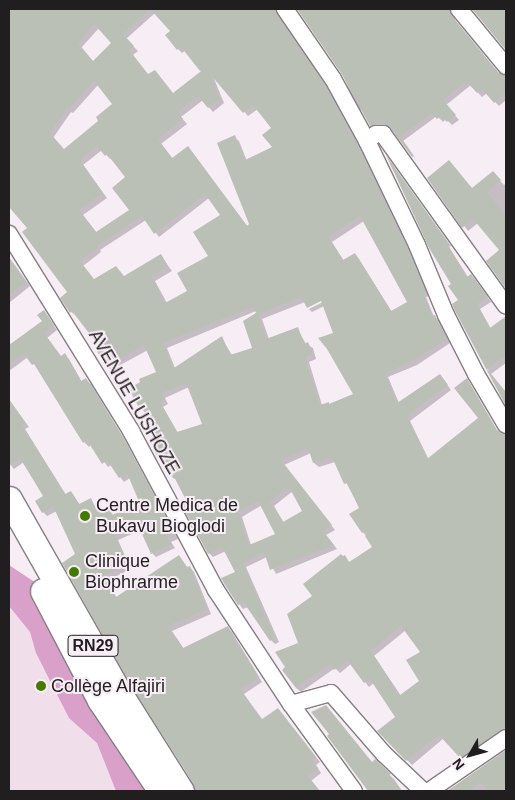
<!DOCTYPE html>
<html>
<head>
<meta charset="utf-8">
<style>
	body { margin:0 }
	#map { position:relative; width:515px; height:800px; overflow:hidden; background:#f7edf4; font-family:Helvetica,sans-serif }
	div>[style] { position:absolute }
	.built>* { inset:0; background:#f0dfeb }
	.forest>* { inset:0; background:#d9a0c9 }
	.shadow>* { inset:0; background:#0003 }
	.stream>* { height:4.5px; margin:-2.25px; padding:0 2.25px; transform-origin:2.25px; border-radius:2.25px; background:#dea5cd }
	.building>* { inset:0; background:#bbc0b7 }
	.roads { filter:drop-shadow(1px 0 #877e84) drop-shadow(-1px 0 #877e84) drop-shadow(0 1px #877e84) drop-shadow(0 -1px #877e84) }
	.street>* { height:16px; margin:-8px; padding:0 8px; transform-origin:8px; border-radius:8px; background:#fff }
	.primary>* { height:25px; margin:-12.5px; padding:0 12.5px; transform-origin:12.5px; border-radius:12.5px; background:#fff }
	.dots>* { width:14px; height:14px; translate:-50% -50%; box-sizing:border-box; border:2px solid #f7edf4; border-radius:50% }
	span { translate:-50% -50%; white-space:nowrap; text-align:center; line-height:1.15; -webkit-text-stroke:4px #f7edf4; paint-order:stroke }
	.shield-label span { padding:1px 4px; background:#f7edf4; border:1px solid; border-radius:4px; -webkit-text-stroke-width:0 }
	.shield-label { font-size:16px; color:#211e20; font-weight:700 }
	.street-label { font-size:18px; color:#211e20 }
	.poi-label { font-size:18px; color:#211e20 }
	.left { translate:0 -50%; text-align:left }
	.frame { position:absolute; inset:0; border:10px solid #211e20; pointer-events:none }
	.north { position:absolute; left:445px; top:730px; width:50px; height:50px; -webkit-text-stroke:4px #f7edf4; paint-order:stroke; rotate:232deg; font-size:14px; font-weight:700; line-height:20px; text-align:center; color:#211e20 }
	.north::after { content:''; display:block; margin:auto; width:18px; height:22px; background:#211e20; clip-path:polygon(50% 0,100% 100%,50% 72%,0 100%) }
</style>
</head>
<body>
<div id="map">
	<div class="built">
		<i style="clip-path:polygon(9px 580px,138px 791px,9px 791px)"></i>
	</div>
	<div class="forest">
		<i style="clip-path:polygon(9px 565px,39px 585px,161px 791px,116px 791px,97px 743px,69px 718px,36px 653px,30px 632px,9px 606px)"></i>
	</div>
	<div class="shadow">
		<i style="clip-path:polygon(evenodd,9px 9px,27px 14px,30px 9px,282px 9px,279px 14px,329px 90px,362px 151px,412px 255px,429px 296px,426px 297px,434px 317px,439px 321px,450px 343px,417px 365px,388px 377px,399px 403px,444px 380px,451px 390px,410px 421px,429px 460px,483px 424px,506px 453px,506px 733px,465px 761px,444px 738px,412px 765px,379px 731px,397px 717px,374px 683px,369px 687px,351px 664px,340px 673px,335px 668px,301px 692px,296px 688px,300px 643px,314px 596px,345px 557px,350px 563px,374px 547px,363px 532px,360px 508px,335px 462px,319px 467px,314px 463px,311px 453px,284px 465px,335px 530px,326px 535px,337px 549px,276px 574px,267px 557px,246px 567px,279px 642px,275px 644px,271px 640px,248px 607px,243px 609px,239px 604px,236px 573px,226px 551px,213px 557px,209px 553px,187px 500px,176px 478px,174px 479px,170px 474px,149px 417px,130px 390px,158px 373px,148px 350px,111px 370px,107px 366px,103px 349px,77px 316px,71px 312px,69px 292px,29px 229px,9px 205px,9px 146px,23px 129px,9px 119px,9px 9px,155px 13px,172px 31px,178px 49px,182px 53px,185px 51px,202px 72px,174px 95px,149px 76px,133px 55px,138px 51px,126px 39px,155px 13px,9px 9px,99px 28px,113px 43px,94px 63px,81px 48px,99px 28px,9px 9px,213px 76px,248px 116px,258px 109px,273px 128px,274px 148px,247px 161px,239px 141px,234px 137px,251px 225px,248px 227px,188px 147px,173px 159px,161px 144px,187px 124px,181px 117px,203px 100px,213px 112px,224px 103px,213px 76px,9px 9px,98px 85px,114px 105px,100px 121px,64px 150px,53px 138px,71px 112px,73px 113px,98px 85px,9px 9px,102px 150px,110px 159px,112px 158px,127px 178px,131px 211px,97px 233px,83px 215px,107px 198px,83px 165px,102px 150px,9px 9px,209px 198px,222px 215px,210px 256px,189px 291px,167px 303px,155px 281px,172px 271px,161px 256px,125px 277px,94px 281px,83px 266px,101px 252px,100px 250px,146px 220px,159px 237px,209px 198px,9px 9px,364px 221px,408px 302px,392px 312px,359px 259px,354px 254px,344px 261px,332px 242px,364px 221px,9px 9px,327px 300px,309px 309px,312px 312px,324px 306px,355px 395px,330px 405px,322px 405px,309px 362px,316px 359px,313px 348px,306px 344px,297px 328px,269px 339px,262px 319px,305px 302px,327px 300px,9px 9px,261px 309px,245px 322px,253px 349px,232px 355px,221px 337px,175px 368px,167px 348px,261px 309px,9px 9px,189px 387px,204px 425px,178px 433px,163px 407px,168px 404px,165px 398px,189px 387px,9px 9px,293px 491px,304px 511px,284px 523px,274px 506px,293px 491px,9px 9px,262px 505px,277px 535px,251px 545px,242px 517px,262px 505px,9px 9px,406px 630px,421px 652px,420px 681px,401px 696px,374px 656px,406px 630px)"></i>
		<i style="clip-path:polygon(298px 9px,455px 9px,455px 21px,499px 75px,506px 76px,506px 100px,499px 106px,487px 93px,482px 97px,471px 85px,446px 105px,459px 120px,452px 125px,446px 119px,443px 122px,437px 116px,403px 141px,417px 161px,392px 129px,376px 130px,371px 125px,342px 73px)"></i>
		<i style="clip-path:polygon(473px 9px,506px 9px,506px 49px)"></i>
		<i style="clip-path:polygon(389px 162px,451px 246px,449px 247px,468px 277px,475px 280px,491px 302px,480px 309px,491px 329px,502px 328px,506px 334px,506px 363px,491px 374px,506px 393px,506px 403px,456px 310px,460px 300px,453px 284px)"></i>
		<i style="clip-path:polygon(497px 177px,504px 185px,506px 183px,506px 287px,488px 261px,501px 250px,478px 223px,468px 231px,428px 178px,472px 189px)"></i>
		<i style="clip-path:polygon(9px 257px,30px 286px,9px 303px)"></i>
		<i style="clip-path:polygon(44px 311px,57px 330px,47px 338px,61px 357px,65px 355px,69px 359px,82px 382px,86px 380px,91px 384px,126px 442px,178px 539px,171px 542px,175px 548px,156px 557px,152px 553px,141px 530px,118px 540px,131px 569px,106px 581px,117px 598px,179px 557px,188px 568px,190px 567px,194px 572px,211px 614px,172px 631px,184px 649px,228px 628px,232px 632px,262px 682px,244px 694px,262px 721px,282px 714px,320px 762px,316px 765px,321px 773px,311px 781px,319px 791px,196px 791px,57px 511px,47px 516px,43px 512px,45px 496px,24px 462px,14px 469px,9px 463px,9px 400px,29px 427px,25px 429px,66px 495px,71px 492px,80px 505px,91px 500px,99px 512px,108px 508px,114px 516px,142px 504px,130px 478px,124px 482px,111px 465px,108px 467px,91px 445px,89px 447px,84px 442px,38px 368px,28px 357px,9px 371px,9px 346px,43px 321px)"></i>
		<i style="clip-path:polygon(328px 736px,372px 763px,375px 761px,394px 779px,402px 791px,371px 791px)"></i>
		<i style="clip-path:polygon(506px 752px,506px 791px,450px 791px)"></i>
	</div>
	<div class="stream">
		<i style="left:346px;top:87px;width:24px;rotate:55deg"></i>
	</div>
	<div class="building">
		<i style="clip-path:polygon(evenodd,9px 9px,275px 9px,277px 15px,324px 84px,358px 146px,408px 249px,425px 291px,423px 292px,432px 316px,435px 315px,447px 339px,412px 361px,385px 373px,397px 403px,440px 374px,448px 385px,407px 416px,427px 459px,478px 418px,454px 388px,467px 378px,497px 430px,506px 435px,506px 728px,500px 730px,460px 758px,439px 735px,406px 761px,377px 731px,395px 717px,370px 679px,364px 683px,347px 660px,334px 670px,330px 664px,296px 688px,282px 670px,285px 667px,275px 652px,298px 643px,287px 614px,312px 596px,303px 584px,341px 554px,343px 556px,345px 555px,349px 562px,372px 547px,365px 536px,367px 535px,365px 532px,362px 533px,349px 514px,359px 508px,347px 483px,344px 484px,332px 457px,313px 463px,308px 448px,281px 460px,332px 525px,323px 531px,334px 545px,270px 570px,264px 552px,243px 563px,275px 638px,270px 641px,244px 603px,238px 605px,225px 585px,221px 578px,235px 572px,222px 547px,208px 554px,180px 502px,186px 500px,172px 473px,169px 475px,154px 451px,158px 449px,148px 418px,140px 405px,138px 406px,129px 389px,140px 382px,139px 379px,156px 372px,144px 345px,106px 367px,97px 351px,101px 349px,72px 311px,70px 313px,60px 298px,67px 292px,22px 232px,27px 228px,9px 207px,9px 9px,150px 9px,170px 31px,165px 35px,177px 50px,181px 47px,200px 71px,205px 68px,173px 93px,155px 70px,148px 74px,129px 50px,134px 46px,123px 34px,150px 9px,9px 9px,94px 24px,111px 43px,93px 61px,78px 43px,94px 24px,9px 9px,210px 74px,243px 113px,253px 105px,271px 128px,262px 135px,272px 147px,245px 160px,235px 135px,217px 143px,249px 224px,247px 226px,188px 146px,172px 158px,158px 139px,183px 119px,177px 112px,198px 96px,208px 108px,220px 99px,210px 74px,9px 9px,94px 81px,112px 104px,96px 117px,98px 121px,64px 149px,50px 133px,67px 108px,68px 110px,94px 81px,9px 9px,97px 146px,105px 156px,107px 154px,125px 177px,112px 188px,129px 210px,96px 232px,79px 210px,103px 193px,80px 160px,97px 146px,9px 9px,205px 194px,220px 215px,193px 232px,208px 256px,177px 273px,187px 291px,165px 303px,151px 276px,168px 266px,161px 254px,124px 276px,116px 266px,94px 279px,80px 261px,98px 247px,97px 246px,142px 216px,154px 234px,205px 194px,9px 9px,360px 216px,407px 302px,391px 311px,355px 253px,343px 260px,328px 237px,360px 216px,9px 9px,301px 297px,307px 308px,321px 301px,333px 333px,318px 338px,327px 349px,353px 394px,329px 404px,329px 402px,320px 405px,305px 357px,313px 354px,308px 342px,304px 344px,298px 327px,266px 339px,259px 314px,301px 297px,9px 9px,253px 307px,256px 313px,243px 321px,252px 348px,230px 355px,222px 336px,174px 368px,163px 343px,253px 307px,9px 9px,186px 383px,202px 424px,177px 432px,160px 402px,165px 399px,162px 393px,186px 383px,9px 9px,289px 487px,302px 511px,283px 522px,270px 501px,289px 487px,9px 9px,258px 501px,275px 534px,249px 545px,238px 512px,258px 501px,9px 9px,401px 626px,420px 652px,406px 660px,419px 681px,400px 695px,371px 651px,401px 626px)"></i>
		<i style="clip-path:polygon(297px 9px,449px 9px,451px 15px,498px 72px,506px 76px,506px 92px,494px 103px,482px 89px,477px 93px,466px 81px,443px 100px,456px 115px,447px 122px,441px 116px,437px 119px,432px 113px,400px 136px,414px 156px,412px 157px,388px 125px,376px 124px,370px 126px,341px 73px)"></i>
		<i style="clip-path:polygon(472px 9px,506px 9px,506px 48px,505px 49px)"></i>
		<i style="clip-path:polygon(386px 155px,447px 241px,446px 242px,467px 277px,471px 274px,488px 297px,477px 304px,490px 328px,506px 316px,506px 355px,487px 369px,506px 392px,506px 406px,455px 311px,452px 304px,458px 300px,448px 286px,451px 284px,429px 248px)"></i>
		<i style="clip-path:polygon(449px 160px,472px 188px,493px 171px,501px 180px,487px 192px,506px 216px,506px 289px,486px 261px,499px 250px,473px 219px,462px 228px,427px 178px)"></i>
		<i style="clip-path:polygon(9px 259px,26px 282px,9px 295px)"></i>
		<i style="clip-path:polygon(44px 310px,54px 325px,44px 333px,61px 356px,65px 353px,81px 381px,86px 378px,122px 436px,175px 534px,167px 537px,172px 544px,151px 554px,138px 525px,115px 536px,128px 564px,103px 576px,116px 597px,179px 555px,187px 567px,190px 566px,207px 609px,168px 626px,183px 648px,228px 626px,238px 647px,240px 646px,259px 677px,240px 689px,262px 719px,278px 708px,316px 757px,312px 760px,318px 768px,308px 776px,320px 791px,195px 791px,193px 783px,130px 684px,62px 563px,75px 554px,53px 506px,42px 513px,35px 501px,43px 496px,20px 458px,9px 466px,9px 399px,25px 422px,22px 425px,65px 494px,71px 491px,79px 504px,91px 498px,97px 512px,108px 506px,112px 515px,140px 504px,127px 473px,119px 478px,107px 460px,102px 464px,87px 440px,83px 443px,34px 364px,32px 365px,23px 353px,9px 364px,9px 345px,42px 321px,37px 315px)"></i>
		<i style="clip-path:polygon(326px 705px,372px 762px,375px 759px,391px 774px,389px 775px,402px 791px,368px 791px,327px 736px,329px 734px,311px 712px)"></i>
		<i style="clip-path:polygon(506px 750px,506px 791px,488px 791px,480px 782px,471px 791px,447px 791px)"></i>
	</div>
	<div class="roads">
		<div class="street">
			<i style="left:285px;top:9px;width:85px;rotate:55.6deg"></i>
			<i style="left:333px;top:79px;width:71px;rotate:61.3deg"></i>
			<i style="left:367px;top:141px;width:11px;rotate:-38deg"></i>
			<i style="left:376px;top:134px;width:7px"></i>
			<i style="left:383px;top:134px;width:211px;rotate:54.4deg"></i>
			<i style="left:459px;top:9px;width:74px;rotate:50.5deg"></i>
			<i style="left:367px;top:141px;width:115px;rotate:64.3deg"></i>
			<i style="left:417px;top:245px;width:76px;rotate:67.5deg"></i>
			<i style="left:446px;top:315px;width:66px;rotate:63deg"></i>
			<i style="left:476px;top:374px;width:59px;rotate:59.5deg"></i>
			<i style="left:9px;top:234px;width:232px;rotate:58.2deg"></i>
			<i style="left:131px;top:431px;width:180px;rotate:61.9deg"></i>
			<i style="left:216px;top:590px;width:136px;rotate:56.7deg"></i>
			<i style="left:291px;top:704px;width:107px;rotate:54.1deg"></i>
			<i style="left:291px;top:704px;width:41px;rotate:-15.4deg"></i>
			<i style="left:331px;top:693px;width:81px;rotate:49deg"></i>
			<i style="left:384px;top:754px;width:54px;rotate:43.5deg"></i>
			<i style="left:429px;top:791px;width:93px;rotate:-34.5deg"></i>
		</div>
		<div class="primary">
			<i style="left:9px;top:499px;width:221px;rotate:60.4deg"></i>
			<i style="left:118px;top:691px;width:118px;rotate:57.8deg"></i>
			<i style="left:43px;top:591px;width:123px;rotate:62.4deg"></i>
			<i style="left:100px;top:700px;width:110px;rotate:56.2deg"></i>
		</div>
	</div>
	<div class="dots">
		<i style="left:85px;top:516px;background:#467904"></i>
		<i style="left:74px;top:572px;background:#467904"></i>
		<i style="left:41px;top:686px;background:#467904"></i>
	</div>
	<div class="shield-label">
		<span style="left:93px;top:646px">RN29</span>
	</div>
	<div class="street-label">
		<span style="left:134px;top:402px;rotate:60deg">AVENUE LUSHOZE</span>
	</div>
	<div class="poi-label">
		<span class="left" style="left:96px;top:516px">Centre Medica de<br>Bukavu Bioglodi</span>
		<span class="left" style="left:85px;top:572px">Clinique<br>Biophrarme</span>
		<span class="left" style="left:51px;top:686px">Collège Alfajiri</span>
	</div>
	<div class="frame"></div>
	<div class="north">N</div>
</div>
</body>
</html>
